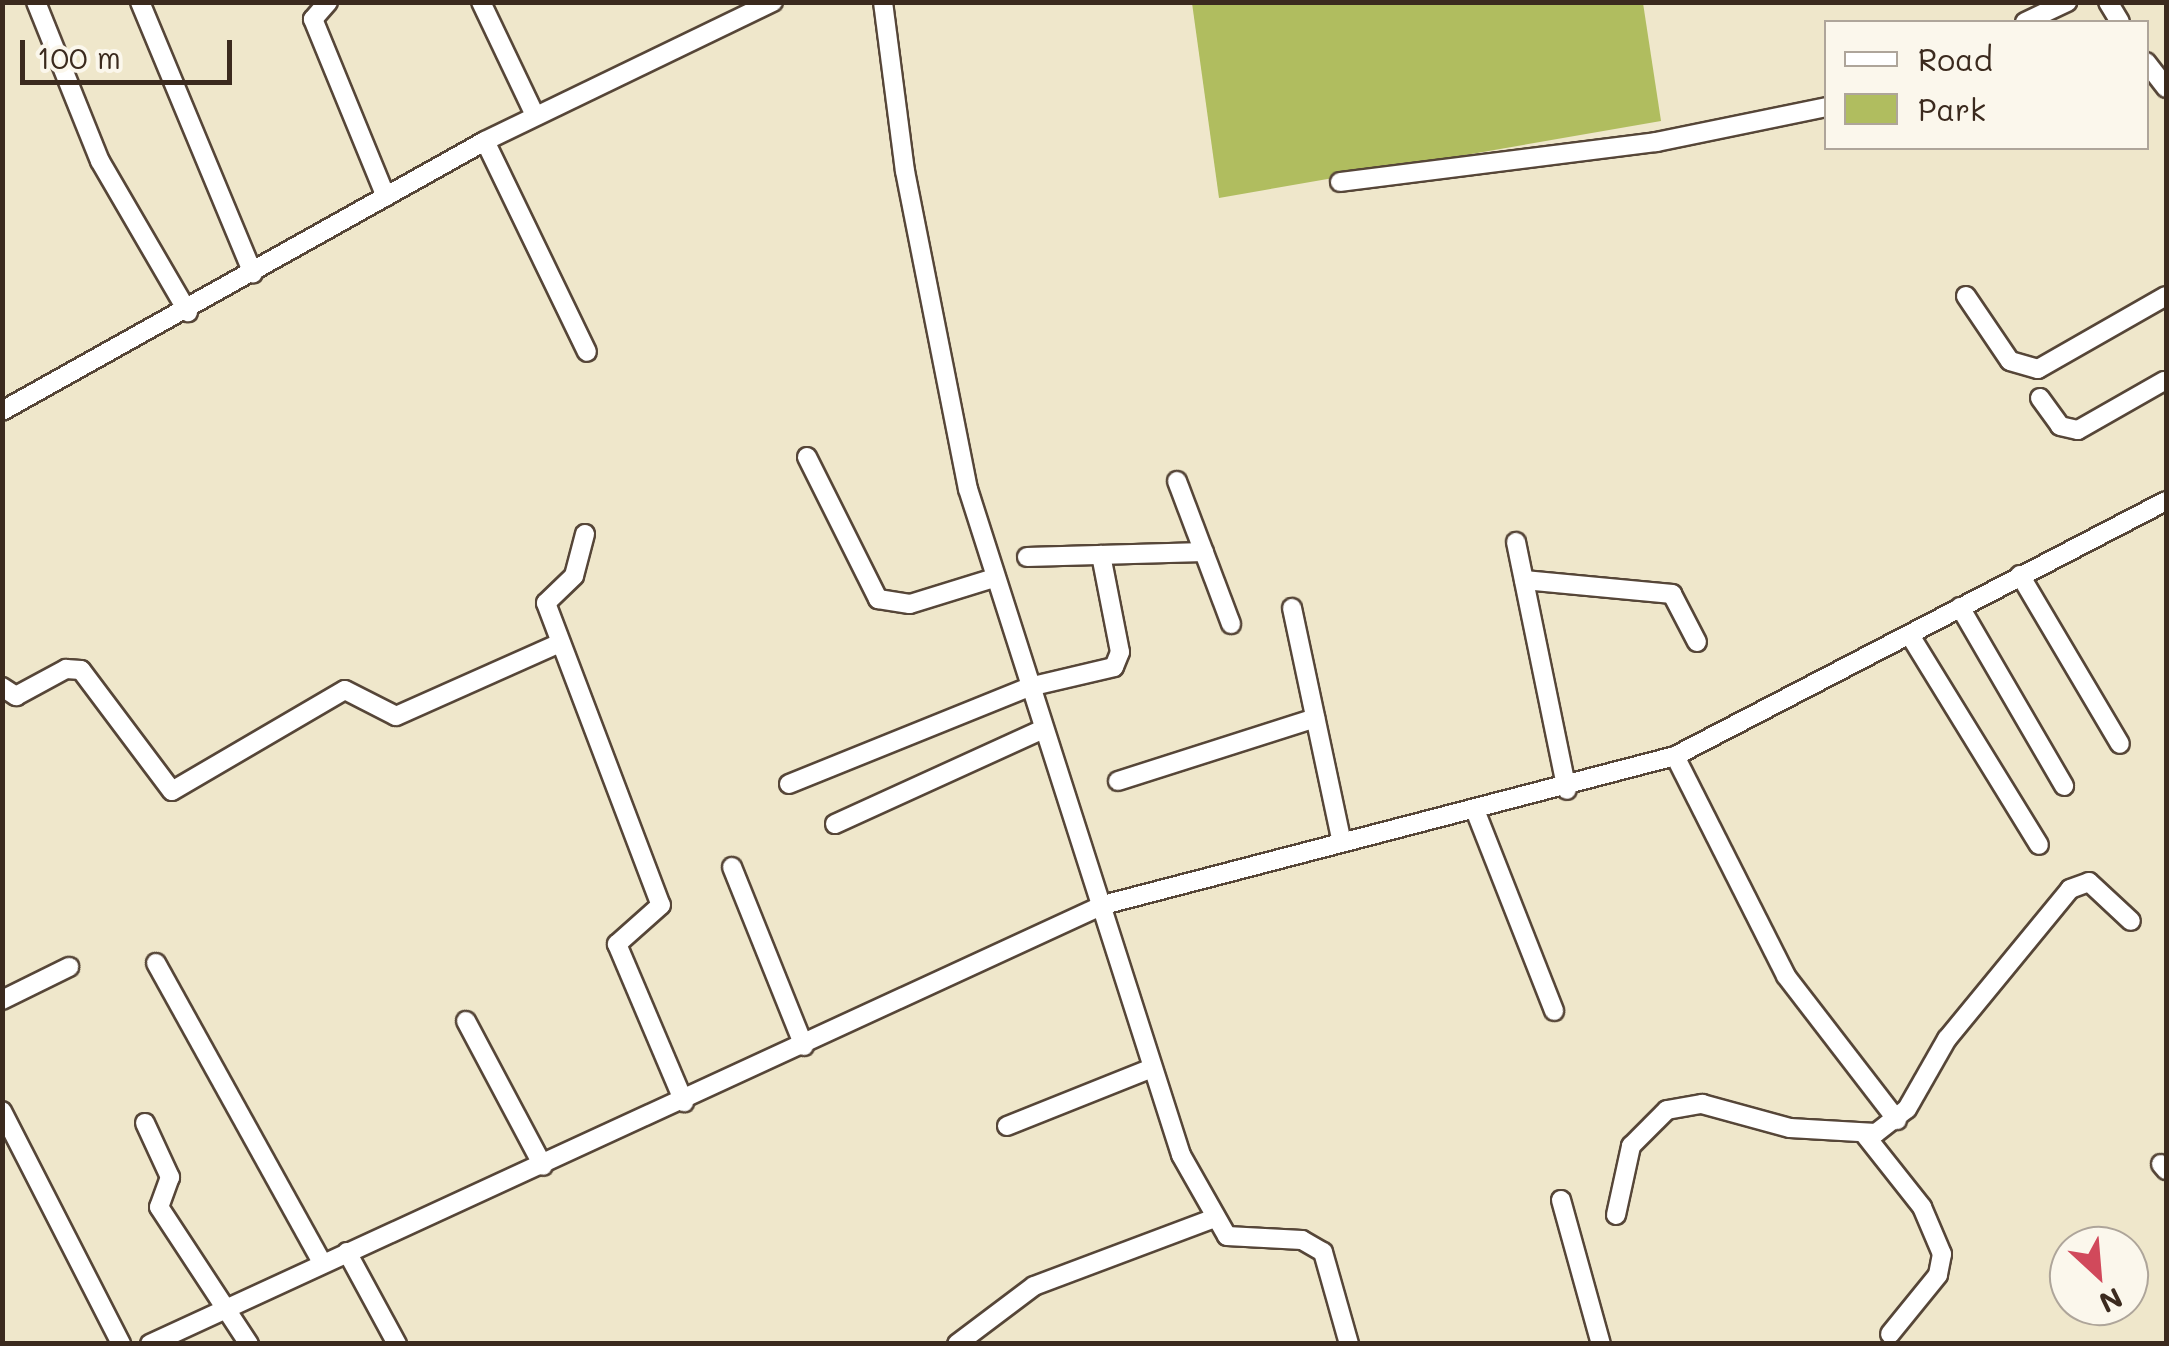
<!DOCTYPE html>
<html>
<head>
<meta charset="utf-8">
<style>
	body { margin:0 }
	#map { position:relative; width:2169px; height:1346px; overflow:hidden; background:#efe7cb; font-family:Mali,sans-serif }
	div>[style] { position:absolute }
	.green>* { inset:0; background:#b0bd5f }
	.roads { filter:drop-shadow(2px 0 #564638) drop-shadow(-2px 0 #564638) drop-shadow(0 2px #564638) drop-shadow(0 -2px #564638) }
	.minor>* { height:18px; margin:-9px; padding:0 9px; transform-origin:9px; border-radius:9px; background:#fff }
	span { translate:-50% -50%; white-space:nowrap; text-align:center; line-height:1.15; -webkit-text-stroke:8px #fbf7ec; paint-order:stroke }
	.frame { position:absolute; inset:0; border:5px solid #3b2a1e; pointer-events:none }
	.legend { position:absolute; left:1824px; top:20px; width:325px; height:130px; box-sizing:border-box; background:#fbf7ec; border:2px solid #aea59a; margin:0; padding:12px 18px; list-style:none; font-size:30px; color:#3b2a1e }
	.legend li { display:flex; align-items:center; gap:20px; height:50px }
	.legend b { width:50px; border:2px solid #aea59a }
	.north { position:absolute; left:2049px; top:1226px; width:100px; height:100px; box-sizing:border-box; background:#fbf7ec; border:2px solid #aea59a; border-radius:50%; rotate:154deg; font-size:28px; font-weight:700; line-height:40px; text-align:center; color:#3b2a1e }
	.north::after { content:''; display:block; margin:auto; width:35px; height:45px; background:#d1495b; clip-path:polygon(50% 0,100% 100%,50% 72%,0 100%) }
	.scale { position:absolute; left:20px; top:40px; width:212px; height:45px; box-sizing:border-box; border:5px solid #3b2a1e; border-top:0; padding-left:12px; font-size:30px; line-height:35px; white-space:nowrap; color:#3b2a1e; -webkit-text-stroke:8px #fbf7ec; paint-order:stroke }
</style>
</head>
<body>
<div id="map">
	<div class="green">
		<i style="clip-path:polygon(1192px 3px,1643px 3px,1661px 121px,1219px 198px)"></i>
	</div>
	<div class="roads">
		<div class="minor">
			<i style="left:36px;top:2px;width:171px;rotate:68.1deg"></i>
			<i style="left:100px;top:161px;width:175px;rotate:59.8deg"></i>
			<i style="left:140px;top:2px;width:294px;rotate:67.4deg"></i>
			<i style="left:328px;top:2px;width:23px;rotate:131deg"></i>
			<i style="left:313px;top:19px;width:192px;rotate:67.7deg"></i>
			<i style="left:481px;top:2px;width:125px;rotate:64.5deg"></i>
			<i style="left:883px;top:2px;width:170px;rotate:82.6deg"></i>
			<i style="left:905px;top:171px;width:324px;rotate:78.8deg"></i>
			<i style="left:968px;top:489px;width:699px;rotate:72.26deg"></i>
			<i style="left:1181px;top:1155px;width:93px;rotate:60.4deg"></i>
			<i style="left:1227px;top:1236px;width:75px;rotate:3.1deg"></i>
			<i style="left:1302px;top:1240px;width:24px;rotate:30deg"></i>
			<i style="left:1323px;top:1252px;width:96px;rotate:74.2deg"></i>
			<i style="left:2108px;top:2px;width:23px;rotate:59deg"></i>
			<i style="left:2025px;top:22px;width:47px;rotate:-25.5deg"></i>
			<i style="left:2146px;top:62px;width:33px;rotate:52deg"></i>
			<i style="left:485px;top:141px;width:234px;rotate:64.2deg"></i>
			<i style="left:1340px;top:182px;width:319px;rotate:-7.2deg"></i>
			<i style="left:1656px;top:142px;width:174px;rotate:-11.6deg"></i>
			<i style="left:1966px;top:296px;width:78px;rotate:55.9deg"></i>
			<i style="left:2010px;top:361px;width:29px;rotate:16deg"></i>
			<i style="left:2038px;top:369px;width:147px;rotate:-29.7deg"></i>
			<i style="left:2040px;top:398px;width:34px;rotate:54deg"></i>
			<i style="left:2060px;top:426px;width:18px;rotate:13deg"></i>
			<i style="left:2078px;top:430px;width:99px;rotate:-29.7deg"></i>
			<i style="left:2px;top:411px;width:553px;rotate:-29.21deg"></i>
			<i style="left:485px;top:141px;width:320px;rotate:-25.8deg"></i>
			<i style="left:807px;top:457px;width:159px;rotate:63.4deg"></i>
			<i style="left:878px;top:599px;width:32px;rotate:9deg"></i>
			<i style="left:910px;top:604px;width:88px;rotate:-17.2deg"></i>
			<i style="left:1177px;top:481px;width:153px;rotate:69.3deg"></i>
			<i style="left:585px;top:534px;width:43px;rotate:104.7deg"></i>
			<i style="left:574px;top:576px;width:39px;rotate:136deg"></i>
			<i style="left:546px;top:603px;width:323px;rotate:69.2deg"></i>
			<i style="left:661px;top:905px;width:59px;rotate:138.4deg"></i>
			<i style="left:617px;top:944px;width:172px;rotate:67deg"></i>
			<i style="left:1516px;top:542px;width:253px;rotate:78.4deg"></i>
			<i style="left:1027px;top:557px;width:177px;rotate:-1.6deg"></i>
			<i style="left:2020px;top:575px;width:196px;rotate:59.4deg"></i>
			<i style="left:1524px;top:580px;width:149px;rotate:5.4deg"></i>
			<i style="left:1672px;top:594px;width:54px;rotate:62.5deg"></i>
			<i style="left:1960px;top:607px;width:207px;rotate:59.8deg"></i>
			<i style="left:1292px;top:608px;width:235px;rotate:78deg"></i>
			<i style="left:1911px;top:637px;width:244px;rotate:58.4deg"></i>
			<i style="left:2px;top:687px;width:17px;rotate:33deg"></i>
			<i style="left:16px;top:696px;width:57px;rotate:-28.4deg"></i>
			<i style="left:66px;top:669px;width:15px;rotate:4deg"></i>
			<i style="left:81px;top:670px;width:151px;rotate:53.1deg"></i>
			<i style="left:172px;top:791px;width:200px;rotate:-30.3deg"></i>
			<i style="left:345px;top:690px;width:57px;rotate:27deg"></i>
			<i style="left:396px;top:716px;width:180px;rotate:-24deg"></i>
			<i style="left:1675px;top:756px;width:246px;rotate:63.2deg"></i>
			<i style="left:1786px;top:976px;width:182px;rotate:52.4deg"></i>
			<i style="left:1118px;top:781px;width:207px;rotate:-17.7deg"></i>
			<i style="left:789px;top:784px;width:259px;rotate:-22deg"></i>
			<i style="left:1029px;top:687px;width:87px;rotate:-13.2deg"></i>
			<i style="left:1114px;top:667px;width:16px;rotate:-68deg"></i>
			<i style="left:1120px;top:652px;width:99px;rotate:-101.1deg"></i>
			<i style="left:1475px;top:810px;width:216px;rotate:68.5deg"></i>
			<i style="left:835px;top:824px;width:229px;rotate:-24.5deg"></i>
			<i style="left:732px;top:867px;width:193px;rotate:68.1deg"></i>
			<i style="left:156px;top:963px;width:342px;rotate:61deg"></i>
			<i style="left:2px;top:1000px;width:75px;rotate:-26.2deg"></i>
			<i style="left:466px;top:1021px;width:164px;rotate:62deg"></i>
			<i style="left:2px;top:1111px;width:262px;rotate:62.9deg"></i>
			<i style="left:145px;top:1123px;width:60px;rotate:65.2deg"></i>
			<i style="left:170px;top:1177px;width:32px;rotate:110deg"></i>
			<i style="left:159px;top:1207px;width:164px;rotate:56.7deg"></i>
			<i style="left:1007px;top:1126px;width:156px;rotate:-21.8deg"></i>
			<i style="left:1865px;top:1135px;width:92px;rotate:51.6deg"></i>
			<i style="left:1922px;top:1207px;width:51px;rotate:66.9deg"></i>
			<i style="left:1942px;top:1254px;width:21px;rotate:101deg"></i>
			<i style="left:1938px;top:1275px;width:76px;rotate:129.1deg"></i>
			<i style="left:2161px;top:1164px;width:8px;rotate:50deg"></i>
			<i style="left:1561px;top:1200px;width:149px;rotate:74.5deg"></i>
			<i style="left:1616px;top:1215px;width:71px;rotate:-77.7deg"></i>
			<i style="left:1631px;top:1146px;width:51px;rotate:-45deg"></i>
			<i style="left:1667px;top:1110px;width:36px;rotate:-10deg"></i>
			<i style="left:1702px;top:1104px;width:91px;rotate:15.3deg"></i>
			<i style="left:1790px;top:1128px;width:86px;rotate:3.3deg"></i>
			<i style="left:1876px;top:1133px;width:39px;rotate:-38deg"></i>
			<i style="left:1907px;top:1109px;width:81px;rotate:-60.3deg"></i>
			<i style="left:1947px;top:1039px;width:194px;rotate:-50.6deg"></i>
			<i style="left:2070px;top:889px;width:20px;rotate:-20deg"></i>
			<i style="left:2089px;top:882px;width:57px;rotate:42.9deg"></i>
			<i style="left:347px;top:1252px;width:105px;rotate:61.5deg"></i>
			<i style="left:150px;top:1344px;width:1049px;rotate:-24.73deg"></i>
			<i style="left:1103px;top:905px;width:591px;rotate:-14.6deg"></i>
			<i style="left:1675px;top:756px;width:553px;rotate:-27.45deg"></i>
			<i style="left:957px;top:1344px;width:96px;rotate:-37deg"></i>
			<i style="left:1034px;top:1286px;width:188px;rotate:-20.6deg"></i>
		</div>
	</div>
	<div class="frame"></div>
	<ul class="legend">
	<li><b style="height:12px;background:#fff"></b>Road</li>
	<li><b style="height:28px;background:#b0bd5f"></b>Park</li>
	</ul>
	<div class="north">N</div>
	<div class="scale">100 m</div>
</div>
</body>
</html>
